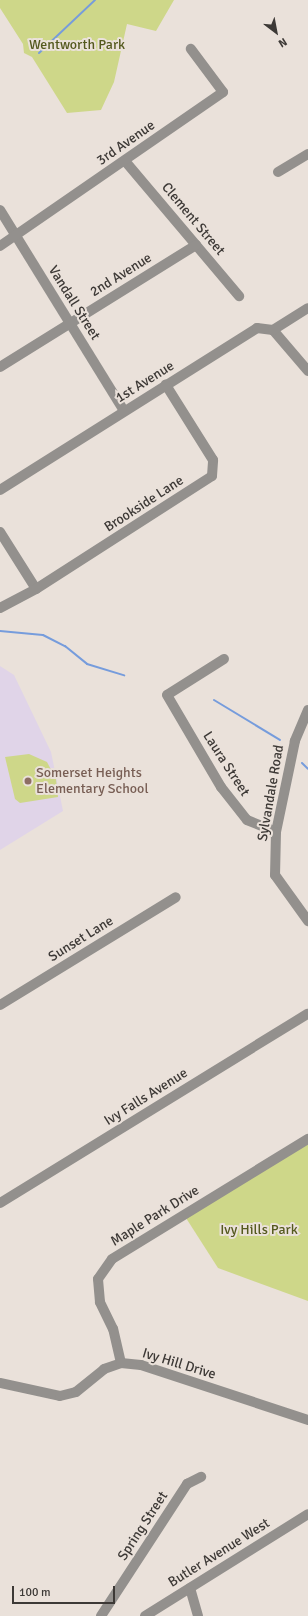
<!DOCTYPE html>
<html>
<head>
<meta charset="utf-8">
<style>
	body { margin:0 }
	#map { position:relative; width:308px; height:1616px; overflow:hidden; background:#eae1da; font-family:Signika,sans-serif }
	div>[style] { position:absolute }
	.education>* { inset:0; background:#e0d4e8 }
	.green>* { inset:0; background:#ced789 }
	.stream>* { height:2px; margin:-1px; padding:0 1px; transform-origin:1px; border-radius:1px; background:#769cdc }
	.minor>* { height:10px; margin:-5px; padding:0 5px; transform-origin:5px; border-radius:5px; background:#93908d }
	.dots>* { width:11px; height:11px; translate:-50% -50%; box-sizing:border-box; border:2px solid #eae1da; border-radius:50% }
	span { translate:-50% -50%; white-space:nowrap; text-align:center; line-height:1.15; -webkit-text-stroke:4px #eae1da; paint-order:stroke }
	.park-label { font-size:14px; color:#54591e }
	.street-label { font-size:14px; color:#3d3936 }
	.education-label { font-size:14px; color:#785e54 }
	.left { translate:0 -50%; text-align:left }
	.north { position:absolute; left:256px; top:12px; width:40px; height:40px; -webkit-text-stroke:3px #eae1da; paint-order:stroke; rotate:148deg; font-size:11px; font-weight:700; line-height:16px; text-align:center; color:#3d3936 }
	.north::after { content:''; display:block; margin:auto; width:14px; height:18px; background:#3d3936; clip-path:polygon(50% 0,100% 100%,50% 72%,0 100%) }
	.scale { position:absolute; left:12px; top:1586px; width:103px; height:18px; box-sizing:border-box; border:2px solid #3d3936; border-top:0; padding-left:5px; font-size:12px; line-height:14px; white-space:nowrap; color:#3d3936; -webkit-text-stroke:3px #eae1da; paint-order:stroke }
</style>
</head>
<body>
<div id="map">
	<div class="education">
		<i style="clip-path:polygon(0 666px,14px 675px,51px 752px,63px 811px,0 850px)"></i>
	</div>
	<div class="green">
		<i style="clip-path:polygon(0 0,174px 0,156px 31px,127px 24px,114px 82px,101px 110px,67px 113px,32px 57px,24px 53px,23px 44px,0 8px)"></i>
		<i style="clip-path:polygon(29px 754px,47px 762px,56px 779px,58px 797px,20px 803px,15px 799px,5px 757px)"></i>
		<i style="clip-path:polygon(308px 1142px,308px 1301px,218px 1268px,186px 1218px)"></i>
	</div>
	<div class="stream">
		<i style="left:39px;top:53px;width:77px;rotate:-43.4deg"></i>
		<i style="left:0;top:631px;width:43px;rotate:5.3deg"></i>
		<i style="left:43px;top:635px;width:25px;rotate:27deg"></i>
		<i style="left:65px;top:646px;width:28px;rotate:39deg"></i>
		<i style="left:87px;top:664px;width:39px;rotate:17deg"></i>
		<i style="left:214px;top:700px;width:77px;rotate:31.2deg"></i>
		<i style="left:302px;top:763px;width:8px;rotate:45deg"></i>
	</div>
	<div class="minor">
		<i style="left:125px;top:161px;width:177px;rotate:49.8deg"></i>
		<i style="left:278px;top:172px;width:35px;rotate:-31deg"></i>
		<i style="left:0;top:210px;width:236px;rotate:58.3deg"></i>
		<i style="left:0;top:246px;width:271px;rotate:-34.6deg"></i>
		<i style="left:223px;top:92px;width:54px;rotate:-126.7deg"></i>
		<i style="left:273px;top:330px;width:54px;rotate:49.5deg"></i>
		<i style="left:0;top:367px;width:231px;rotate:-31.9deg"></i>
		<i style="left:0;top:490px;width:304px;rotate:-32.2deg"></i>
		<i style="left:257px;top:328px;width:16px;rotate:7deg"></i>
		<i style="left:273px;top:330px;width:41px;rotate:-32.2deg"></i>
		<i style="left:0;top:532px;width:67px;rotate:57.7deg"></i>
		<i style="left:0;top:608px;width:41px;rotate:-27.8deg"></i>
		<i style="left:36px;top:589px;width:209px;rotate:-32.7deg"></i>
		<i style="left:212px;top:476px;width:16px;rotate:-86deg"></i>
		<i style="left:213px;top:460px;width:89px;rotate:-122.1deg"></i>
		<i style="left:224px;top:659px;width:67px;rotate:147.7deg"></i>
		<i style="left:167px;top:695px;width:107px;rotate:59.6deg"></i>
		<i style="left:221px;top:787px;width:42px;rotate:51.8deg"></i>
		<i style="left:247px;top:820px;width:31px;rotate:22deg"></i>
		<i style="left:308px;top:710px;width:34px;rotate:113deg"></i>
		<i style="left:295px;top:741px;width:93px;rotate:101.8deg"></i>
		<i style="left:276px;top:832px;width:43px;rotate:91.3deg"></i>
		<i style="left:275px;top:875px;width:57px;rotate:54.3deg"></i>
		<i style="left:0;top:1005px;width:206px;rotate:-31.5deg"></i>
		<i style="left:0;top:1203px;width:361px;rotate:-31.6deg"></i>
		<i style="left:121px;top:1363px;width:35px;rotate:-103deg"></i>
		<i style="left:113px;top:1329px;width:30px;rotate:-116deg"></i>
		<i style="left:100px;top:1302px;width:23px;rotate:-95deg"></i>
		<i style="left:98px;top:1279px;width:24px;rotate:-55deg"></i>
		<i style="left:112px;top:1259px;width:230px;rotate:-31.5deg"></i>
		<i style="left:0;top:1383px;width:61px;rotate:12.2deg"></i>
		<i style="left:60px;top:1396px;width:16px;rotate:-14deg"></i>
		<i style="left:76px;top:1392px;width:36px;rotate:-39deg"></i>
		<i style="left:104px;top:1369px;width:18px;rotate:-19deg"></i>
		<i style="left:121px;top:1363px;width:20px;rotate:6deg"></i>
		<i style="left:141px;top:1365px;width:176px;rotate:18.2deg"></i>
		<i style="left:190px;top:1588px;width:29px;rotate:74deg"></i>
		<i style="left:101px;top:1616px;width:158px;rotate:-56.9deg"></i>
		<i style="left:187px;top:1484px;width:16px;rotate:-27deg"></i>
		<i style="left:145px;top:1616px;width:192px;rotate:-32deg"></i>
	</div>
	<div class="dots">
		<i style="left:28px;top:781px;background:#8d6e63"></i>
	</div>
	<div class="park-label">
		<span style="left:77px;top:45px">Wentworth Park</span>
		<span style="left:259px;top:1230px">Ivy Hills Park</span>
	</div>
	<div class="street-label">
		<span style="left:126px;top:143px;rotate:-35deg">3rd Avenue</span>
		<span style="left:193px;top:219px;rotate:50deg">Clement Street</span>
		<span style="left:121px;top:275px;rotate:-32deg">2nd Avenue</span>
		<span style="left:74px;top:303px;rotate:58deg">Vandall Street</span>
		<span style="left:145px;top:382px;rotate:-32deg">1st Avenue</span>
		<span style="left:144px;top:504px;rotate:-33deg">Brookside Lane</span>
		<span style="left:226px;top:764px;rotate:57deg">Laura Street</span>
		<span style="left:271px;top:793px;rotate:-80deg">Sylvandale Road</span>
		<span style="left:81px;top:939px;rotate:-32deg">Sunset Lane</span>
		<span style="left:146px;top:1097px;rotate:-32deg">Ivy Falls Avenue</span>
		<span style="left:155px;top:1216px;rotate:-32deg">Maple Park Drive</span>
		<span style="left:179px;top:1364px;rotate:17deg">Ivy Hill Drive</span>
		<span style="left:143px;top:1526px;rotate:-57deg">Spring Street</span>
		<span style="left:219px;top:1553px;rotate:-32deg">Butler Avenue West</span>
	</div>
	<div class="education-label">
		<span class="left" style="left:36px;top:781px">Somerset Heights<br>Elementary School</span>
	</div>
	<div class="north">N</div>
	<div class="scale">100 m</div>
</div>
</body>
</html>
